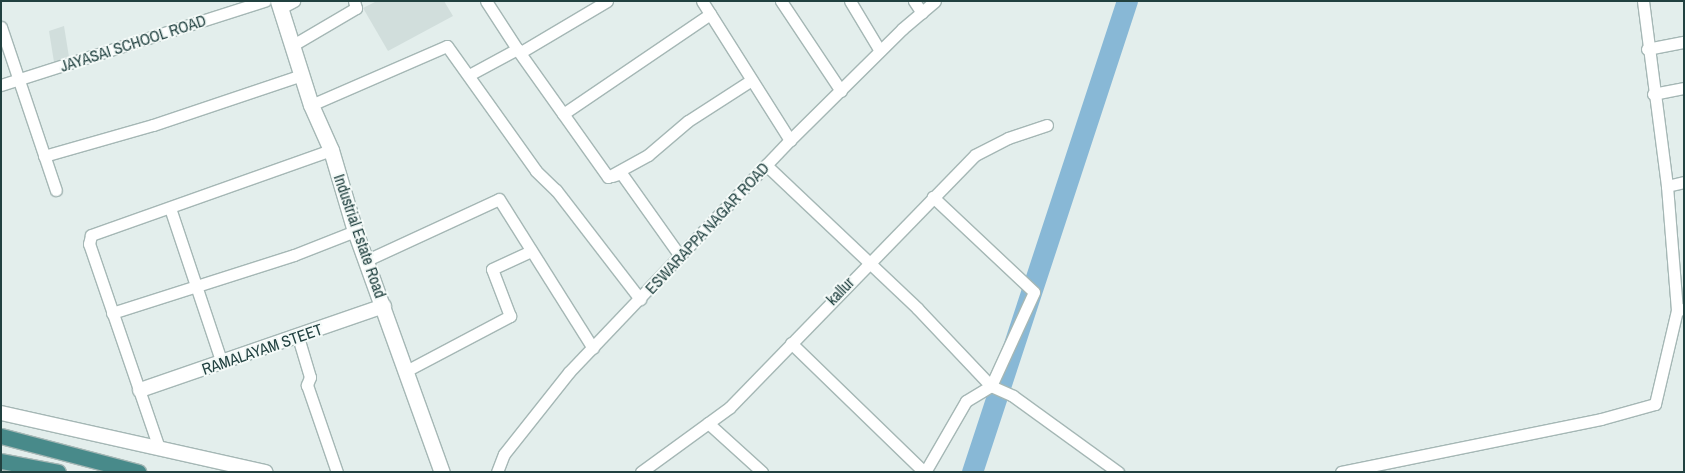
<!DOCTYPE html>
<html>
<head>
<meta charset="utf-8">
<style>
	body { margin:0 }
	#map { position:relative; width:1685px; height:473px; overflow:hidden; background:#e3eeec; font-family:"Archivo Narrow",sans-serif }
	div>[style] { position:absolute }
	.built>* { inset:0; background:#d1dedc }
	.river>* { height:21px; margin:-10.5px; padding:0 10.5px; transform-origin:10.5px; border-radius:10.5px; background:#88b8d6 }
	.roads { filter:drop-shadow(1px 0 #a5b7b5) drop-shadow(-1px 0 #a5b7b5) drop-shadow(0 1px #a5b7b5) drop-shadow(0 -1px #a5b7b5) }
	.minor>* { height:11px; margin:-5.5px; padding:0 5.5px; transform-origin:5.5px; border-radius:5.5px; background:#fff }
	.tertiary>* { height:14px; margin:-7px; padding:0 7px; transform-origin:7px; border-radius:7px; background:#fff }
	.secondary>* { height:15px; margin:-7.5px; padding:0 7.5px; transform-origin:7.5px; border-radius:7.5px; background:#fff }
	.trunk>* { height:15px; margin:-7.5px; padding:0 7.5px; transform-origin:7.5px; border-radius:7.5px; background:#488a8a }
	span { translate:-50% -50%; white-space:nowrap; text-align:center; line-height:1.15; -webkit-text-stroke:4px #f4faf8; paint-order:stroke }
	.street-label { font-size:16px; color:#214140 }
	.frame { position:absolute; inset:0; border:2px solid #214140; pointer-events:none }
</style>
</head>
<body>
<div id="map">
	<div class="built">
		<i style="clip-path:polygon(377px 1px,444px 1px,453px 16px,388px 51px,363px 8px)"></i>
		<i style="clip-path:polygon(64px 26px,69px 57px,54px 62px,49px 31px)"></i>
	</div>
	<div class="river">
		<i style="left:972px;top:472px;width:496px;rotate:-71.8deg"></i>
	</div>
	<div class="roads">
		<div class="minor">
			<i style="left:486px;top:1px;width:57px;rotate:57.1deg"></i>
			<i style="left:702px;top:1px;width:165px;rotate:57.7deg"></i>
			<i style="left:781px;top:1px;width:108px;rotate:56.3deg"></i>
			<i style="left:850px;top:1px;width:58px;rotate:59deg"></i>
			<i style="left:914px;top:1px;width:14px;rotate:56deg"></i>
			<i style="left:1643px;top:1px;width:187px;rotate:82.6deg"></i>
			<i style="left:1667px;top:186px;width:124px;rotate:85.4deg"></i>
			<i style="left:281px;top:8px;width:15px;rotate:-28deg"></i>
			<i style="left:1px;top:27px;width:172px;rotate:71.4deg"></i>
			<i style="left:293px;top:45px;width:73px;rotate:-30.4deg"></i>
			<i style="left:356px;top:8px;width:7px;rotate:-106deg"></i>
			<i style="left:1647px;top:49px;width:38px;rotate:-11deg"></i>
			<i style="left:521px;top:52px;width:100px;rotate:-30.7deg"></i>
			<i style="left:469px;top:75px;width:55px;rotate:-28.4deg"></i>
			<i style="left:517px;top:49px;width:157px;rotate:54.6deg"></i>
			<i style="left:1px;top:85px;width:277px;rotate:-17.7deg"></i>
			<i style="left:1653px;top:94px;width:32px;rotate:-11deg"></i>
			<i style="left:311px;top:105px;width:148px;rotate:-23.5deg"></i>
			<i style="left:447px;top:46px;width:153px;rotate:54.5deg"></i>
			<i style="left:536px;top:171px;width:28px;rotate:44deg"></i>
			<i style="left:556px;top:190px;width:138px;rotate:52.4deg"></i>
			<i style="left:563px;top:114px;width:178px;rotate:-34.2deg"></i>
			<i style="left:44px;top:156px;width:113px;rotate:-15.9deg"></i>
			<i style="left:153px;top:125px;width:157px;rotate:-18.6deg"></i>
			<i style="left:766px;top:165px;width:208px;rotate:43.4deg"></i>
			<i style="left:917px;top:308px;width:108px;rotate:46.5deg"></i>
			<i style="left:991px;top:386px;width:24px;rotate:24deg"></i>
			<i style="left:1013px;top:396px;width:130px;rotate:35.9deg"></i>
			<i style="left:612px;top:176px;width:9px;rotate:-18deg"></i>
			<i style="left:621px;top:173px;width:102px;rotate:54.6deg"></i>
			<i style="left:608px;top:177px;width:46px;rotate:-28.8deg"></i>
			<i style="left:648px;top:155px;width:52px;rotate:-40.4deg"></i>
			<i style="left:688px;top:121px;width:74px;rotate:-32.8deg"></i>
			<i style="left:1667px;top:186px;width:17px;rotate:-13deg"></i>
			<i style="left:170px;top:208px;width:163px;rotate:71.5deg"></i>
			<i style="left:367px;top:260px;width:145px;rotate:-24.8deg"></i>
			<i style="left:499px;top:199px;width:176px;rotate:57.8deg"></i>
			<i style="left:112px;top:313px;width:191px;rotate:-17.7deg"></i>
			<i style="left:294px;top:255px;width:66px;rotate:-21.5deg"></i>
			<i style="left:298px;top:337px;width:42px;rotate:73.3deg"></i>
			<i style="left:310px;top:377px;width:9px;rotate:111deg"></i>
			<i style="left:307px;top:385px;width:92px;rotate:71deg"></i>
			<i style="left:791px;top:343px;width:185px;rotate:44.1deg"></i>
			<i style="left:406px;top:371px;width:118px;rotate:-27.9deg"></i>
			<i style="left:510px;top:316px;width:50px;rotate:-111deg"></i>
			<i style="left:492px;top:269px;width:43px;rotate:-24.8deg"></i>
			<i style="left:708px;top:423px;width:73px;rotate:42.2deg"></i>
			<i style="left:159px;top:448px;width:216px;rotate:-108.9deg"></i>
			<i style="left:89px;top:244px;width:9px;rotate:-77deg"></i>
			<i style="left:91px;top:235px;width:255px;rotate:-19.5deg"></i>
			<i style="left:497px;top:472px;width:19px;rotate:-69deg"></i>
			<i style="left:504px;top:454px;width:105px;rotate:-51.6deg"></i>
			<i style="left:569px;top:372px;width:320px;rotate:-46.4deg"></i>
			<i style="left:790px;top:140px;width:158px;rotate:-44.7deg"></i>
			<i style="left:902px;top:29px;width:43px;rotate:-40.3deg"></i>
			<i style="left:641px;top:472px;width:110px;rotate:-36.1deg"></i>
			<i style="left:730px;top:407px;width:351px;rotate:-45.8deg"></i>
			<i style="left:975px;top:155px;width:37px;rotate:-27deg"></i>
			<i style="left:1008px;top:138px;width:41px;rotate:-18.4deg"></i>
			<i style="left:925px;top:472px;width:82px;rotate:-60deg"></i>
			<i style="left:966px;top:401px;width:29px;rotate:-31deg"></i>
			<i style="left:991px;top:386px;width:103px;rotate:-65.4deg"></i>
			<i style="left:1034px;top:292px;width:139px;rotate:-136.8deg"></i>
			<i style="left:1341px;top:472px;width:265px;rotate:-11.5deg"></i>
			<i style="left:1601px;top:419px;width:56px;rotate:-15.5deg"></i>
			<i style="left:1655px;top:404px;width:97px;rotate:-76.8deg"></i>
			<i style="left:1677px;top:310px;width:7px;rotate:-8deg"></i>
		</div>
		<div class="tertiary">
			<i style="left:140px;top:390px;width:258px;rotate:-19deg"></i>
			<i style="left:1px;top:413px;width:271px;rotate:12.6deg"></i>
		</div>
		<div class="secondary">
			<i style="left:278px;top:1px;width:109px;rotate:72.4deg"></i>
			<i style="left:311px;top:105px;width:49px;rotate:66deg"></i>
			<i style="left:331px;top:150px;width:84px;rotate:73.5deg"></i>
			<i style="left:355px;top:231px;width:256px;rotate:70.2deg"></i>
		</div>
		<div class="trunk">
			<i style="left:1px;top:436px;width:142px;rotate:14.7deg"></i>
			<i style="left:1px;top:461px;width:58px;rotate:10.9deg"></i>
		</div>
	</div>
	<div class="street-label">
		<span style="left:133px;top:43px;rotate:-18deg">JAYASAI SCHOOL ROAD</span>
		<span style="left:707px;top:228px;rotate:-47deg">ESWARAPPA NAGAR ROAD</span>
		<span style="left:360px;top:236px;rotate:71deg">Industrial Estate Road</span>
		<span style="left:840px;top:291px;rotate:-46deg">kallur</span>
		<span style="left:262px;top:349px;rotate:-19deg">RAMALAYAM STEET</span>
	</div>
	<div class="frame"></div>
</div>
</body>
</html>
